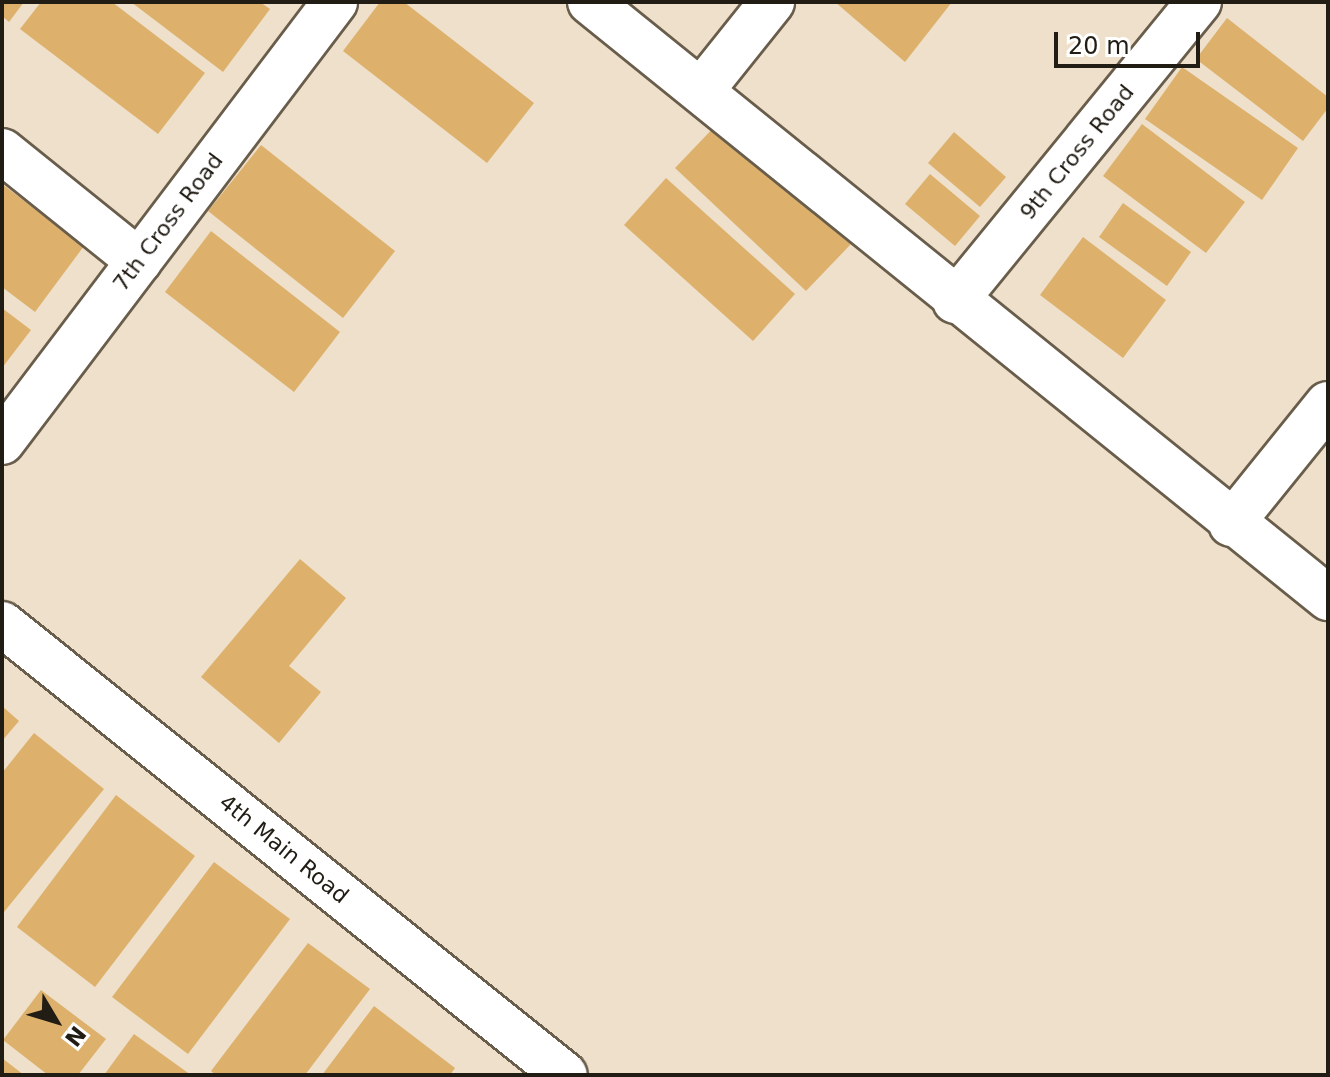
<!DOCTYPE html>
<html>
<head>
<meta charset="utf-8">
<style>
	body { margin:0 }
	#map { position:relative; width:1330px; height:1077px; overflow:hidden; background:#eee0cb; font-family:"DejaVu Sans",sans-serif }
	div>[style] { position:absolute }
	.building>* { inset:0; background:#ddb16c }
	.roads { filter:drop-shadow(2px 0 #695d4b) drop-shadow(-2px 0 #695d4b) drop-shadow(0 2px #695d4b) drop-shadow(0 -2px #695d4b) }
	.street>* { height:44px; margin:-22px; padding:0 22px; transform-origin:22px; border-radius:22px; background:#fff }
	span { translate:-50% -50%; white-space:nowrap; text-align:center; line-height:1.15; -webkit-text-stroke:7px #fff; paint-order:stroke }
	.street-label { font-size:22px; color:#211c14 }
	.frame { position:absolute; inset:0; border:4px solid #211c14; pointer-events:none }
	.north { position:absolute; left:16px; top:981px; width:80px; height:80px; -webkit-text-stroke:6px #fff; paint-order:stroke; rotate:128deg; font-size:22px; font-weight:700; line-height:32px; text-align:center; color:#211c14 }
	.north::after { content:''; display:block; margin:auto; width:28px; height:36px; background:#211c14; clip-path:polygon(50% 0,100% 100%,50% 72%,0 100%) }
	.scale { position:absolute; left:1054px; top:32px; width:146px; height:36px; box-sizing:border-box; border:4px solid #211c14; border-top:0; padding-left:10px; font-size:24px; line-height:28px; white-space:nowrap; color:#211c14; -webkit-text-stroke:6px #fff; paint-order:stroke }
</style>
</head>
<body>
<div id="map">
	<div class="building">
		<i style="clip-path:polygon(2px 2px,24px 2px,9px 22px,2px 16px)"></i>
		<i style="clip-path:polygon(41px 2px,112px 2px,205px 73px,158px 134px,20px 29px)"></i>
		<i style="clip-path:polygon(131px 2px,260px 2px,270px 9px,223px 72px)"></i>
		<i style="clip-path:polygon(380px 2px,404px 2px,534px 103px,487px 163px,343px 51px)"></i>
		<i style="clip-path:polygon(835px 2px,952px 2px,905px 62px)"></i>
		<i style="clip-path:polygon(1227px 18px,1328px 97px,1328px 108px,1303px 141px,1196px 59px)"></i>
		<i style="clip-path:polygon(1182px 67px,1298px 148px,1262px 200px,1145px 119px)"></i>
		<i style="clip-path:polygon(720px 121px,851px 244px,806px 291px,675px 168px)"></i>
		<i style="clip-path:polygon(1142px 124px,1245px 202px,1206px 253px,1103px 176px)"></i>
		<i style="clip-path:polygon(954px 132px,1006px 177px,980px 207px,928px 163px)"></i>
		<i style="clip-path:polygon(261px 145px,395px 251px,343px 318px,208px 211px)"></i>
		<i style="clip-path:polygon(930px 174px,980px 216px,955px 246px,905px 204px)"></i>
		<i style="clip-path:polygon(666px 178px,795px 294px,753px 341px,624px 225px)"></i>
		<i style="clip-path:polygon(2px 184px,84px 246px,35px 312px,2px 287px)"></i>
		<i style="clip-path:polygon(1123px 203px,1191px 252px,1167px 286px,1099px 237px)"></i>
		<i style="clip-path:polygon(211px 231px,340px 332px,294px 392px,165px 292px)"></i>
		<i style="clip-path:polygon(1083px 237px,1166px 300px,1123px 358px,1040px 295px)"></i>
		<i style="clip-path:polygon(2px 308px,31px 330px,2px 368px)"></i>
		<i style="clip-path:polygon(300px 559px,346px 598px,289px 666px,321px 692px,279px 743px,201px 677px)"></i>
		<i style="clip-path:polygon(2px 706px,19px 721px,2px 741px)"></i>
		<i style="clip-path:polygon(34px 733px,104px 789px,4px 912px,2px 773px)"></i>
		<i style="clip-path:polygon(116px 795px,195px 856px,95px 987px,17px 927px)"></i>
		<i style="clip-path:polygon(214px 862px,290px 919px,188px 1054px,112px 997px)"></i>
		<i style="clip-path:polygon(308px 943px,370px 989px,305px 1075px,216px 1075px,211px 1071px)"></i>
		<i style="clip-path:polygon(41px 990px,106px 1039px,78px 1075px,48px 1075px,3px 1040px)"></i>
		<i style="clip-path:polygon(374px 1006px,455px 1068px,450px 1075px,322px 1075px)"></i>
		<i style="clip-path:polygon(134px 1034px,191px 1075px,104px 1075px)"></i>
		<i style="clip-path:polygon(2px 1058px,24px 1075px,2px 1075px)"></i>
	</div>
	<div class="roads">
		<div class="street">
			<i style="left:590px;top:2px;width:949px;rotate:38.92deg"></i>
			<i style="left:701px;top:91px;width:114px;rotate:-51.4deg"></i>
			<i style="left:2px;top:151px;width:176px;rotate:38.8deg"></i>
			<i style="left:955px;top:301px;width:386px;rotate:-50.8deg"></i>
			<i style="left:2px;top:442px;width:552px;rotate:-52.88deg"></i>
			<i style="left:1231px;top:524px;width:154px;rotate:-51.1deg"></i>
			<i style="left:2px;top:624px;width:721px;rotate:38.7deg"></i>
		</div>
	</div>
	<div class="street-label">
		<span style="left:1077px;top:152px;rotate:-51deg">9th Cross Road</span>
		<span style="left:168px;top:222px;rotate:-53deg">7th Cross Road</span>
		<span style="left:284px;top:849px;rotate:39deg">4th Main Road</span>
	</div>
	<div class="frame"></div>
	<div class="north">N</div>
	<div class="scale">20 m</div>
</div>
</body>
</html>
